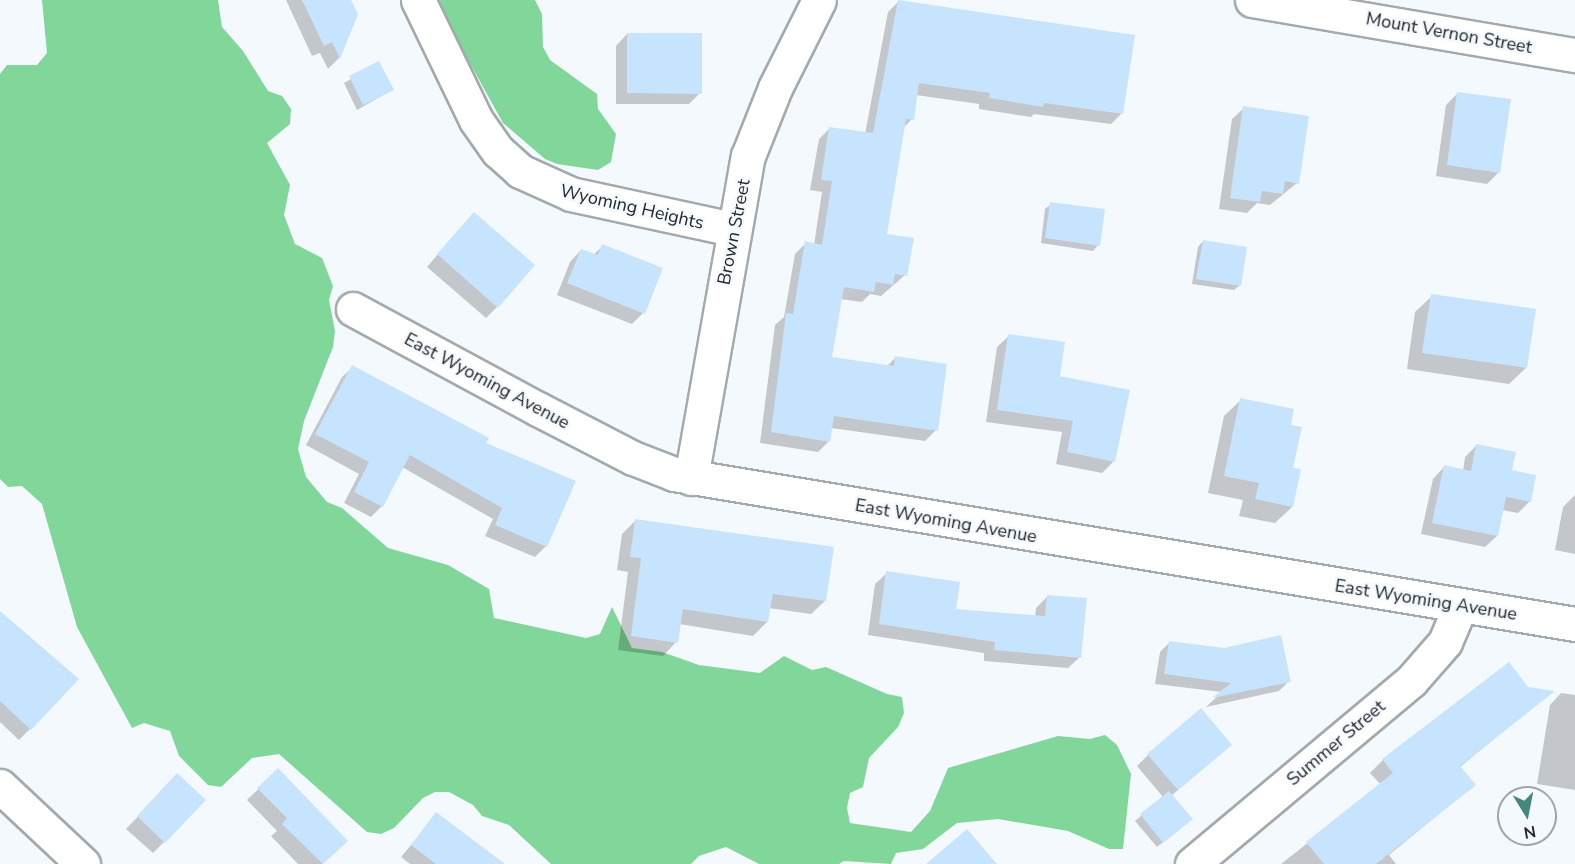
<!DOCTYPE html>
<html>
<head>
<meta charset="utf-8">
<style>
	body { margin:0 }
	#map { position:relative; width:1575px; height:864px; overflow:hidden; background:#f4f9fe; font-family:"Nunito Sans",sans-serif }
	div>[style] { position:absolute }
	.forest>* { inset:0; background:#81d69a }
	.shadow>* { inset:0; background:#0003 }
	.building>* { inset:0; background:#c7e4fe }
	.roads { filter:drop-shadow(2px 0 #a4a9ad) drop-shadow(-2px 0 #a4a9ad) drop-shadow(0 2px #a4a9ad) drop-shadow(0 -2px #a4a9ad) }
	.street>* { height:33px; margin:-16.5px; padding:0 16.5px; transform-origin:16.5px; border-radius:16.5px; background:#fff }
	span { translate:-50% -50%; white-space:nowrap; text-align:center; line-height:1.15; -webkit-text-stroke:5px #f4f9fe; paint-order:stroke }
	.street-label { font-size:18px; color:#242628 }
	.north { position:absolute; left:1497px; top:786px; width:60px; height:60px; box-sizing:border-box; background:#f4f9fe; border:2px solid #a1a5a8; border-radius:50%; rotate:170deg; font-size:16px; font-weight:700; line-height:24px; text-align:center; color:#242628 }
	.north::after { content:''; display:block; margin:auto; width:21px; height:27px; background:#44887b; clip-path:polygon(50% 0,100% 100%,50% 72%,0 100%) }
</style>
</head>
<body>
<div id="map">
	<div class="forest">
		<i style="clip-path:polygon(42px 0,218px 0,222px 27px,243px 51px,268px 91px,282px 96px,291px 109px,290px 124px,267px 143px,290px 185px,284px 215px,295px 244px,322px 258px,333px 286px,329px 300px,335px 331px,333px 347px,304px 421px,298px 449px,306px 477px,327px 502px,342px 508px,388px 548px,448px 565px,489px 589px,494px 618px,586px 638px,600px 634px,612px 607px,632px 648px,662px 652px,699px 665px,760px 673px,784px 656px,812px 670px,826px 667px,887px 694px,902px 697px,904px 713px,898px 727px,869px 758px,863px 787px,850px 793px,847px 808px,850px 823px,911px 832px,930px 811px,948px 768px,1058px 736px,1090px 739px,1105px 735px,1117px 745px,1131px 774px,1123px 849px,1109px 849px,1068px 831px,998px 819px,957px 823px,923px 849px,896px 853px,891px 864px,844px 861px,839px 864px,759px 864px,726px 847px,699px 856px,691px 864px,551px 864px,509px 825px,482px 816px,473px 805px,449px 792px,435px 792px,423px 798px,394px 828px,381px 834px,367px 832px,279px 754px,252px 758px,221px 787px,208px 785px,179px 756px,170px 731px,144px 723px,132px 728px,77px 627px,42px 504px,22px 486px,8px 487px,0 479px,0 74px,7px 65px,37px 65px,47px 53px)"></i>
		<i style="clip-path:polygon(435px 0,535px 0,542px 14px,543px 47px,550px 60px,597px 94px,598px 109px,616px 134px,611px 162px,598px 170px,557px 164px,545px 159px,503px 123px)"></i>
	</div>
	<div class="shadow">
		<i style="clip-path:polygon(286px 0,349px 0,356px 14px,339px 58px,328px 69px,320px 53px,312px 56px)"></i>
		<i style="clip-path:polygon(899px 1px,1122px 113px,1111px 124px,1034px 114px,1031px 117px,979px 109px,979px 104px,916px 95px,912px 119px,903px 128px,886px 235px,905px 275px,881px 296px,870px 294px,862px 302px,840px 299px,830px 358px,886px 367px,896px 357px,936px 430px,925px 441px,831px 428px,829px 441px,818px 452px,760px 443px,775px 325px,784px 317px,795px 254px,806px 243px,814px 245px,822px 192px,810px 190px,819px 139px,830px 128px,865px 134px,888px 12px)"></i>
		<i style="clip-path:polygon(627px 34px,700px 93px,689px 104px,616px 104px,616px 46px)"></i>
		<i style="clip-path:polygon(379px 63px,392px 90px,357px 110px,344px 83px)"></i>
		<i style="clip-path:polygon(1458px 93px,1499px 172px,1487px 184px,1436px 176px,1446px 105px)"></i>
		<i style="clip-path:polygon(1244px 108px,1297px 183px,1270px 205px,1257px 203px,1247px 213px,1219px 209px,1232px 119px)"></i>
		<i style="clip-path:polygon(1051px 204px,1098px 245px,1093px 251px,1041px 243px,1045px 209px)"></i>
		<i style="clip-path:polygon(463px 225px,497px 307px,486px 318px,427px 267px)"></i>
		<i style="clip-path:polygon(1203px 241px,1240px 285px,1234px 290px,1192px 284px,1198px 247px)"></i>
		<i style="clip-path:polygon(603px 246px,643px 313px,632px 324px,557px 295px,570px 262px,581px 250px,593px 255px)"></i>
		<i style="clip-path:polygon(1432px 296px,1526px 368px,1509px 384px,1407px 369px,1415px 312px)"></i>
		<i style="clip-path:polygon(1009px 336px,1058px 377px,1113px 462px,1102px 473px,1056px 464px,1062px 432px,986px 422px,997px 347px)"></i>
		<i style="clip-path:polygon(353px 367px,484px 443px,546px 546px,535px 557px,485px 536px,493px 519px,402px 467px,382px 506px,371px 517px,344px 503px,359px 474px,306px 445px,342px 377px)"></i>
		<i style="clip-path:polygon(1241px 400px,1289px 426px,1292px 507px,1275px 523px,1239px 516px,1243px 500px,1208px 493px,1224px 416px)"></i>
		<i style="clip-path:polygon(1477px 445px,1511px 472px,1530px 501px,1518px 513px,1502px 510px,1497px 536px,1485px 547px,1421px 534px,1433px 479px,1444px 467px,1463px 471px,1465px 457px)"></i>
		<i style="clip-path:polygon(1575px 495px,1575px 554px,1555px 550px,1563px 507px)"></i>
		<i style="clip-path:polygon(636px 520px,825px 601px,811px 614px,769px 608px,767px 622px,753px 636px,679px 624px,676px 642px,663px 656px,618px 650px,628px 572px,617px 570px,622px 534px)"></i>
		<i style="clip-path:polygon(887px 573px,954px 611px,1035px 617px,1036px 608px,1048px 596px,1080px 657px,1068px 668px,984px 661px,984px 653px,868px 635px,875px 584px)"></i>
		<i style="clip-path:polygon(0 613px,30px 729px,19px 740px,0 722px)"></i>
		<i style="clip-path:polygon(1170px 642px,1289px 681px,1279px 691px,1206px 707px,1222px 692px,1155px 684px,1160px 652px)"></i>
		<i style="clip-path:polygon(1508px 664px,1527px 688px,1551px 692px,1460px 767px,1474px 785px,1389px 855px,1396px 864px,1281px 864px,1381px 785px,1370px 773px,1383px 760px)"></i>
		<i style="clip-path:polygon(1561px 693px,1575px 695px,1575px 790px,1537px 784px,1550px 705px)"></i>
		<i style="clip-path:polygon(1148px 755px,1218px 756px,1171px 796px,1185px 825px,1157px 847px,1135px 821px,1163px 797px,1137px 766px)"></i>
		<i style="clip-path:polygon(278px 770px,346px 841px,322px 864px,298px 864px,271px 836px,277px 831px,247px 800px)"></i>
		<i style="clip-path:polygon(166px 787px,164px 842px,153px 853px,126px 829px)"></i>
		<i style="clip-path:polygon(437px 814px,504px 864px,410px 864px,401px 857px)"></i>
	</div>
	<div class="building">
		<i style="clip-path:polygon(302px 0,351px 0,358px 14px,340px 59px,332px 42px,324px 46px)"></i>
		<i style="clip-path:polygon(898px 0,1135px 35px,1123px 114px,1044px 103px,1043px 107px,989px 98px,990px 93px,919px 83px,914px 120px,906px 119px,887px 234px,914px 238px,907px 276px,895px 274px,893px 285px,876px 282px,874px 292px,844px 287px,832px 357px,894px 366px,895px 356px,947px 364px,938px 431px,834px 416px,830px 442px,771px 432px,786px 313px,793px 314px,805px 241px,822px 245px,832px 181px,821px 180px,829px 127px,873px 133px)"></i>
		<i style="clip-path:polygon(627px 33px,702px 33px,702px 94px,627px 93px)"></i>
		<i style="clip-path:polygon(379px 61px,394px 90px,363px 105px,349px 76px)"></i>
		<i style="clip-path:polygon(1457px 92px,1511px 99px,1500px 173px,1447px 165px)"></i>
		<i style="clip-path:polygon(1243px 106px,1309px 116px,1299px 184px,1285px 181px,1283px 194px,1262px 191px,1260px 202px,1230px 198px)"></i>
		<i style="clip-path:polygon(1050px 202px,1105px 209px,1100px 246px,1045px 238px)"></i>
		<i style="clip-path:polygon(474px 212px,535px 265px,498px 308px,437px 254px)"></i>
		<i style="clip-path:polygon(1203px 240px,1247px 247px,1241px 286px,1196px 279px)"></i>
		<i style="clip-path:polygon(602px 244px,663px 268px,645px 314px,567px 283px,581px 249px,598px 255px)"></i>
		<i style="clip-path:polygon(1431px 294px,1536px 309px,1527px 368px,1422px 353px)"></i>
		<i style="clip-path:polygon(1008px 334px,1065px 342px,1060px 376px,1130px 390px,1115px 462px,1067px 452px,1073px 421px,997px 410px)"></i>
		<i style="clip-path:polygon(352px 365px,489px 438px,486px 443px,576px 481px,547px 547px,495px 525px,502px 508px,410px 455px,383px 507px,354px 492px,369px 462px,315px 434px)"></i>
		<i style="clip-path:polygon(1240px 398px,1294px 409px,1291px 425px,1302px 427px,1293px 468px,1301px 469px,1293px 507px,1255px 499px,1259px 483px,1224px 476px)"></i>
		<i style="clip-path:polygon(1476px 444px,1516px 452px,1512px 470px,1536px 475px,1531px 502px,1506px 497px,1498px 536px,1432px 523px,1444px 465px,1471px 471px)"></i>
		<i style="clip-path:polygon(635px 519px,834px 547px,826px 601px,773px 594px,768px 622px,683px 609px,678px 643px,631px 636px,641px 558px,630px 557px)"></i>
		<i style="clip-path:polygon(886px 571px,960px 582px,956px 609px,1045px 616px,1047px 595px,1087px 598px,1081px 658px,994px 650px,995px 642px,879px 624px)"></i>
		<i style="clip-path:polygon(0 611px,79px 679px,31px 730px,0 701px)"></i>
		<i style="clip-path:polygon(1281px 635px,1291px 682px,1212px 698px,1231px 683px,1164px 674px,1169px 641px,1224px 648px)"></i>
		<i style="clip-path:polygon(1509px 662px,1528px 687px,1555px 691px,1460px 766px,1476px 785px,1376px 864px,1324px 864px,1306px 842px,1393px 773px,1382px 759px)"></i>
		<i style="clip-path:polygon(1201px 708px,1232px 745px,1178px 790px,1147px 754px)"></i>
		<i style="clip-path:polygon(278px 768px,348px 841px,323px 864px,282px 824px,287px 818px,257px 788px)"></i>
		<i style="clip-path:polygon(177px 773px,206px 800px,165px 843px,137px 816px)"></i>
		<i style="clip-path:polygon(1169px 791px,1193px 819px,1163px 843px,1140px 814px)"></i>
		<i style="clip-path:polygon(436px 812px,505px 864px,436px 864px,411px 845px)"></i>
		<i style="clip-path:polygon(967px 829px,997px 864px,926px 864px)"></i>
	</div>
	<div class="roads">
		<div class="street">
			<i style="left:418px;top:0;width:133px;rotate:64.2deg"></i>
			<i style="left:476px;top:120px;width:38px;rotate:55deg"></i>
			<i style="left:498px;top:151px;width:30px;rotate:42deg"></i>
			<i style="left:520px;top:171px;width:56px;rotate:24.3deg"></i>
			<i style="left:571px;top:194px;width:166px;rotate:12.2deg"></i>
			<i style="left:1252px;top:0;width:328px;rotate:9.7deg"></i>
			<i style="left:353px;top:309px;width:210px;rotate:28.4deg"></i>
			<i style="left:538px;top:409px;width:107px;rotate:27.3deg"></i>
			<i style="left:633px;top:458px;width:44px;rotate:21.3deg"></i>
			<i style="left:674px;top:474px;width:913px;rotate:9.45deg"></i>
			<i style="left:691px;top:478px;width:327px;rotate:-80deg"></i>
			<i style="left:748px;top:156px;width:73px;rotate:-68.3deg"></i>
			<i style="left:775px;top:88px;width:98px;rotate:-63.4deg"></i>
			<i style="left:0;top:786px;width:114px;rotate:43.2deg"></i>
			<i style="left:1192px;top:864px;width:285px;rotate:-39.9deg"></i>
			<i style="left:1411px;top:681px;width:52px;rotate:-48.9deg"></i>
			<i style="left:1445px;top:642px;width:38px;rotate:-67deg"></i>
		</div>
	</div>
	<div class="street-label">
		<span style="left:1449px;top:33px;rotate:10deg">Mount Vernon Street</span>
		<span style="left:632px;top:207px;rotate:13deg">Wyoming Heights</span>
		<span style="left:734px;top:232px;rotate:-79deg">Brown Street</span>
		<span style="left:487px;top:381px;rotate:28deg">East Wyoming Avenue</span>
		<span style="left:946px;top:521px;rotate:10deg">East Wyoming Avenue</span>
		<span style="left:1426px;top:600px;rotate:9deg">East Wyoming Avenue</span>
		<span style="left:1336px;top:743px;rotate:-40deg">Summer Street</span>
	</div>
	<div class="north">N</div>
</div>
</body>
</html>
